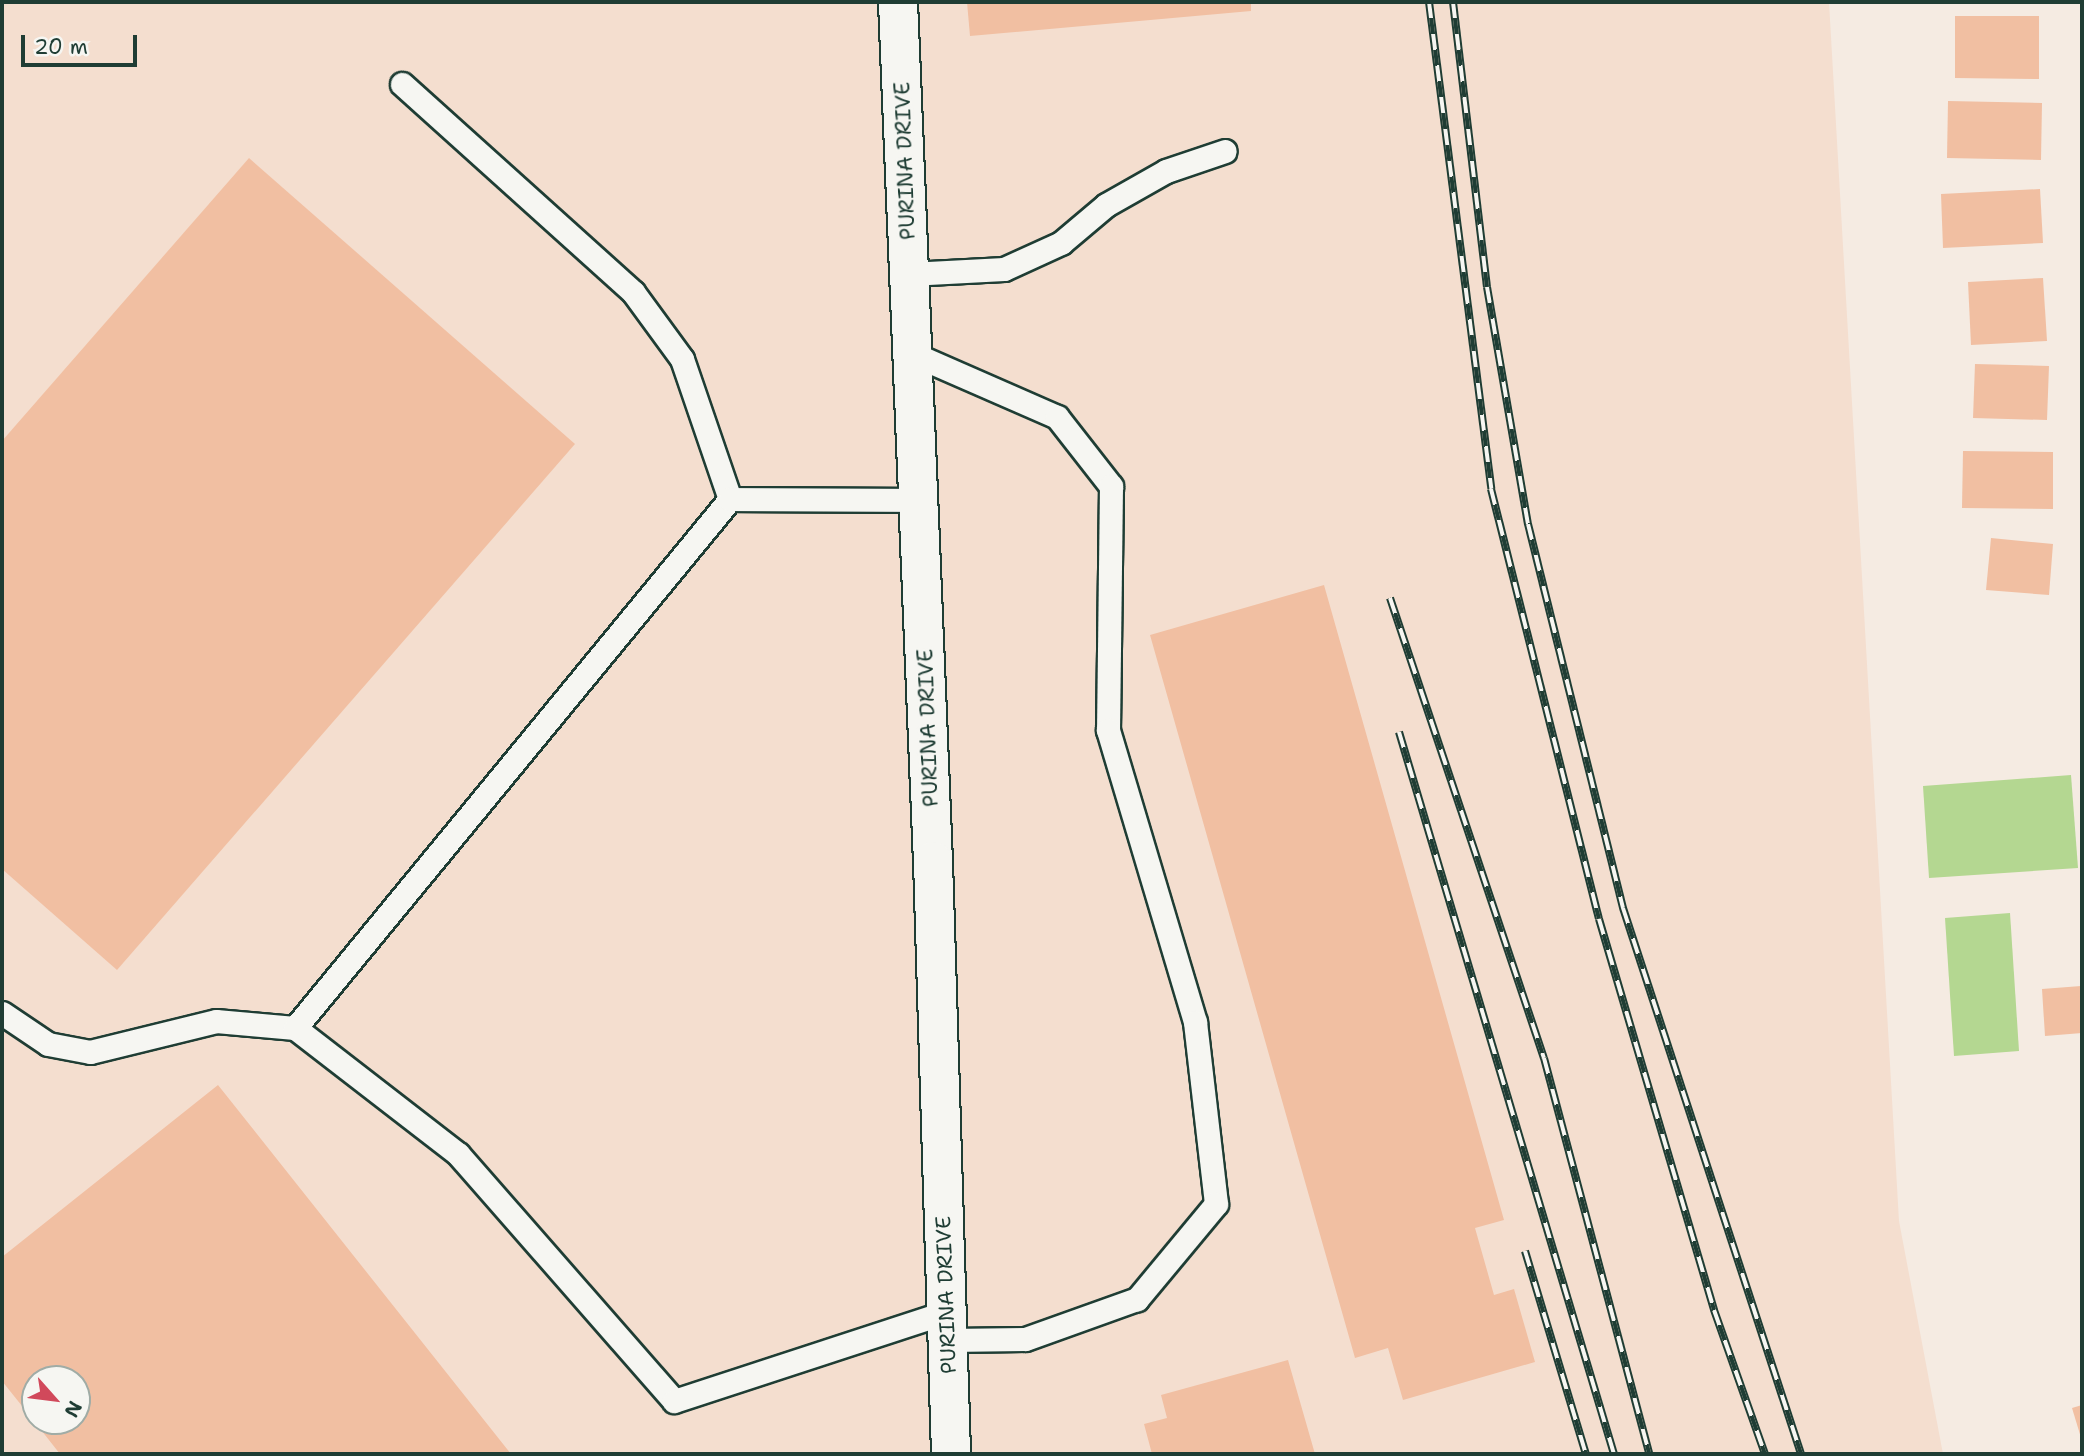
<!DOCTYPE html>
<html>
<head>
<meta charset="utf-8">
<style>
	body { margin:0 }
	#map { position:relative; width:2084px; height:1456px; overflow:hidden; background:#f5ebe2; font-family:"Shantell Sans",sans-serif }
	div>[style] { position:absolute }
	.built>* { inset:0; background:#f4decf }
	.green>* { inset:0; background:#b4d791 }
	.building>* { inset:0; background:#f1bfa2 }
	.roads { filter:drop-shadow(2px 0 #1f3d34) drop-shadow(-2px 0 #1f3d34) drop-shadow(0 2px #1f3d34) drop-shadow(0 -2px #1f3d34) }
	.service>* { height:23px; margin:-11.5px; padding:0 11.5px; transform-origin:11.5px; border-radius:11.5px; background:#f6f6f2 }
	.minor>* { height:38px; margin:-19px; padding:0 19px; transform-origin:19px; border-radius:19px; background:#f6f6f2 }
	.rail>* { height:8px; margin-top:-4px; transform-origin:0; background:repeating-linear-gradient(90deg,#f6f6f2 0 16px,#1f3d34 0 32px); box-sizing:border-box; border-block:2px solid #1f3d34 }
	span { translate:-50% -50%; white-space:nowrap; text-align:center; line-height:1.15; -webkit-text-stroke:5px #f6f6f2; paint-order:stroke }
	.street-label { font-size:21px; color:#1f3d34 }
	.frame { position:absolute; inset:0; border:4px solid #1f3d34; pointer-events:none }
	.north { position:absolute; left:21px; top:1365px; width:70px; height:70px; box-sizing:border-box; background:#f6f6f2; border:2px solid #a0aca6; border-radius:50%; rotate:118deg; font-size:19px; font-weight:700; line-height:28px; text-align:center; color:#1f3d34 }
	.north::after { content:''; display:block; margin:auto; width:24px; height:32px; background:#d1495b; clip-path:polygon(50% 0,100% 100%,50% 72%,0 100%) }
	.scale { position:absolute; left:21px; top:35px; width:116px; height:32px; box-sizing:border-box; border:4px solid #1f3d34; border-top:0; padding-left:9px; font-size:21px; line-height:24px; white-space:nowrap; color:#1f3d34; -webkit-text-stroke:5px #f6f6f2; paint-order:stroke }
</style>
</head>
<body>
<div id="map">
	<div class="built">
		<i style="clip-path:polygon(evenodd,2px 2px,1829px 2px,1899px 1221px,1943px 1454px,2px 1454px,2px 2px,35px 1379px,77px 1379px,77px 1421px,35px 1421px,35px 1379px)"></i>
	</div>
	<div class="green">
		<i style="clip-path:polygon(2071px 775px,2078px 868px,1929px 878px,1923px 786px)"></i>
		<i style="clip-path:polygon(2010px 913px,2019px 1051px,1954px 1056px,1945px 918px)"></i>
	</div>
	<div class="building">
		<i style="clip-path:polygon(967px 2px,1251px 2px,1251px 11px,970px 36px)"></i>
		<i style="clip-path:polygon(1955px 16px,2039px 16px,2039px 79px,1955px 78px)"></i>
		<i style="clip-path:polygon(1948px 101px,2042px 103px,2041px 160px,1947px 158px)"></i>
		<i style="clip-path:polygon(249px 158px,575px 444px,117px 970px,2px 869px,2px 441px)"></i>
		<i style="clip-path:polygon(2040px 189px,2043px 243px,1943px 248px,1941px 194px)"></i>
		<i style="clip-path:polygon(2043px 278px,2047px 341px,1971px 345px,1968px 282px)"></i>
		<i style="clip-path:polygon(1975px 364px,2049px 366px,2047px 420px,1973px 418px)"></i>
		<i style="clip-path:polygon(1963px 451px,2053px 452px,2053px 509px,1962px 508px)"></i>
		<i style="clip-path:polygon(1991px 538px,2053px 544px,2049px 595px,1986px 590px)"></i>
		<i style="clip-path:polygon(1324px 585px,1504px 1220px,1475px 1228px,1494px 1295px,1514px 1289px,1535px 1362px,1403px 1400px,1388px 1348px,1355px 1358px,1150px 635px)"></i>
		<i style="clip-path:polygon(2081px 986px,2082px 1033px,2045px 1036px,2042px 989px)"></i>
		<i style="clip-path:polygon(evenodd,218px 1085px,511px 1454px,60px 1454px,34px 1421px,2px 1381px,2px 1257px,218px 1085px,35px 1379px,77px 1379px,77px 1421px,35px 1421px,35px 1379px)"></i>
		<i style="clip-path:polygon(1288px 1360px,1315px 1454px,1152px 1454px,1144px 1424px,1167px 1418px,1161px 1395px)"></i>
		<i style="clip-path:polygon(2082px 1405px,2082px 1441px,2072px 1408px)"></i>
	</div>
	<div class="roads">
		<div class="service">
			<i style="left:402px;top:84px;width:311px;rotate:42deg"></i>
			<i style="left:633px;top:292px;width:83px;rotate:53.8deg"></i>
			<i style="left:682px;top:359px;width:148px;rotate:71.1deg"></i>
			<i style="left:909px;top:274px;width:95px;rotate:-3deg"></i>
			<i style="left:1004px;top:269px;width:63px;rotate:-24.5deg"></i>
			<i style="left:1061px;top:243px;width:59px;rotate:-40.2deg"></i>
			<i style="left:1106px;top:205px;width:69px;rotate:-29.5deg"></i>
			<i style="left:1166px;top:171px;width:62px;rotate:-18.7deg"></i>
			<i style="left:913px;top:354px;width:157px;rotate:23.6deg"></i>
			<i style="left:1057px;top:417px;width:88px;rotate:52deg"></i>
			<i style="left:1111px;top:486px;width:244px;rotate:90.7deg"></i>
			<i style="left:1108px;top:730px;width:305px;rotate:73.4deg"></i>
			<i style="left:1195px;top:1022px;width:183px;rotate:83.4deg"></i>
			<i style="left:1216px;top:1204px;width:124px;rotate:129.7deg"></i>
			<i style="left:1137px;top:1299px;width:119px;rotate:160.3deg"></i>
			<i style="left:1025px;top:1339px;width:77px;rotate:179.3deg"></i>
			<i style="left:2px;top:1013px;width:55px;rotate:34deg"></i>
			<i style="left:48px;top:1044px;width:43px;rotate:10.8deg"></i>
			<i style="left:90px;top:1052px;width:130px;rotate:-13.8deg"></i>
			<i style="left:216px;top:1021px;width:79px;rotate:5.1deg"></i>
			<i style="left:295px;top:1028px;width:206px;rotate:37.7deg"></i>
			<i style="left:458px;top:1154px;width:328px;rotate:48.8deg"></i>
			<i style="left:674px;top:1401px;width:286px;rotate:-18.1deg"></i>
			<i style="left:295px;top:1028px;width:685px;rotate:-50.57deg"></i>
			<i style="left:730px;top:499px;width:188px;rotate:0.3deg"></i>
		</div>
		<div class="minor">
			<i style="left:898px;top:2px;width:860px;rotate:87.67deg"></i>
			<i style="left:933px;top:861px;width:593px;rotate:88.26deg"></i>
		</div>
	</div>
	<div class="rail">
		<i style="left:1429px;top:2px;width:491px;rotate:82.7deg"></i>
		<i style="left:1491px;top:489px;width:443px;rotate:75.9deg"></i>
		<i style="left:1599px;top:919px;width:408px;rotate:73.6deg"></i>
		<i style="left:1714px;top:1310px;width:153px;rotate:70.5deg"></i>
		<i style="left:1453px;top:2px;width:287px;rotate:83.2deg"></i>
		<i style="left:1487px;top:287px;width:241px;rotate:80.2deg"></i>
		<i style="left:1528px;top:524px;width:396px;rotate:76.1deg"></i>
		<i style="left:1623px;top:908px;width:574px;rotate:71.94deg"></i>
		<i style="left:1390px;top:598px;width:485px;rotate:71.5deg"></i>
		<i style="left:1544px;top:1058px;width:410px;rotate:75.1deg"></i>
		<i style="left:1399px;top:732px;width:753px;rotate:73.42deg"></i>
		<i style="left:1525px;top:1251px;width:212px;rotate:73.3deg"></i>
	</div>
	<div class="street-label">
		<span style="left:905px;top:161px;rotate:-92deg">PURINA DRIVE</span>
		<span style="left:928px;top:728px;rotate:-92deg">PURINA DRIVE</span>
		<span style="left:946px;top:1295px;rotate:-92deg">PURINA DRIVE</span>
	</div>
	<div class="frame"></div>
	<div class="north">N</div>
	<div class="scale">20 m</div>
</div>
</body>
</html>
